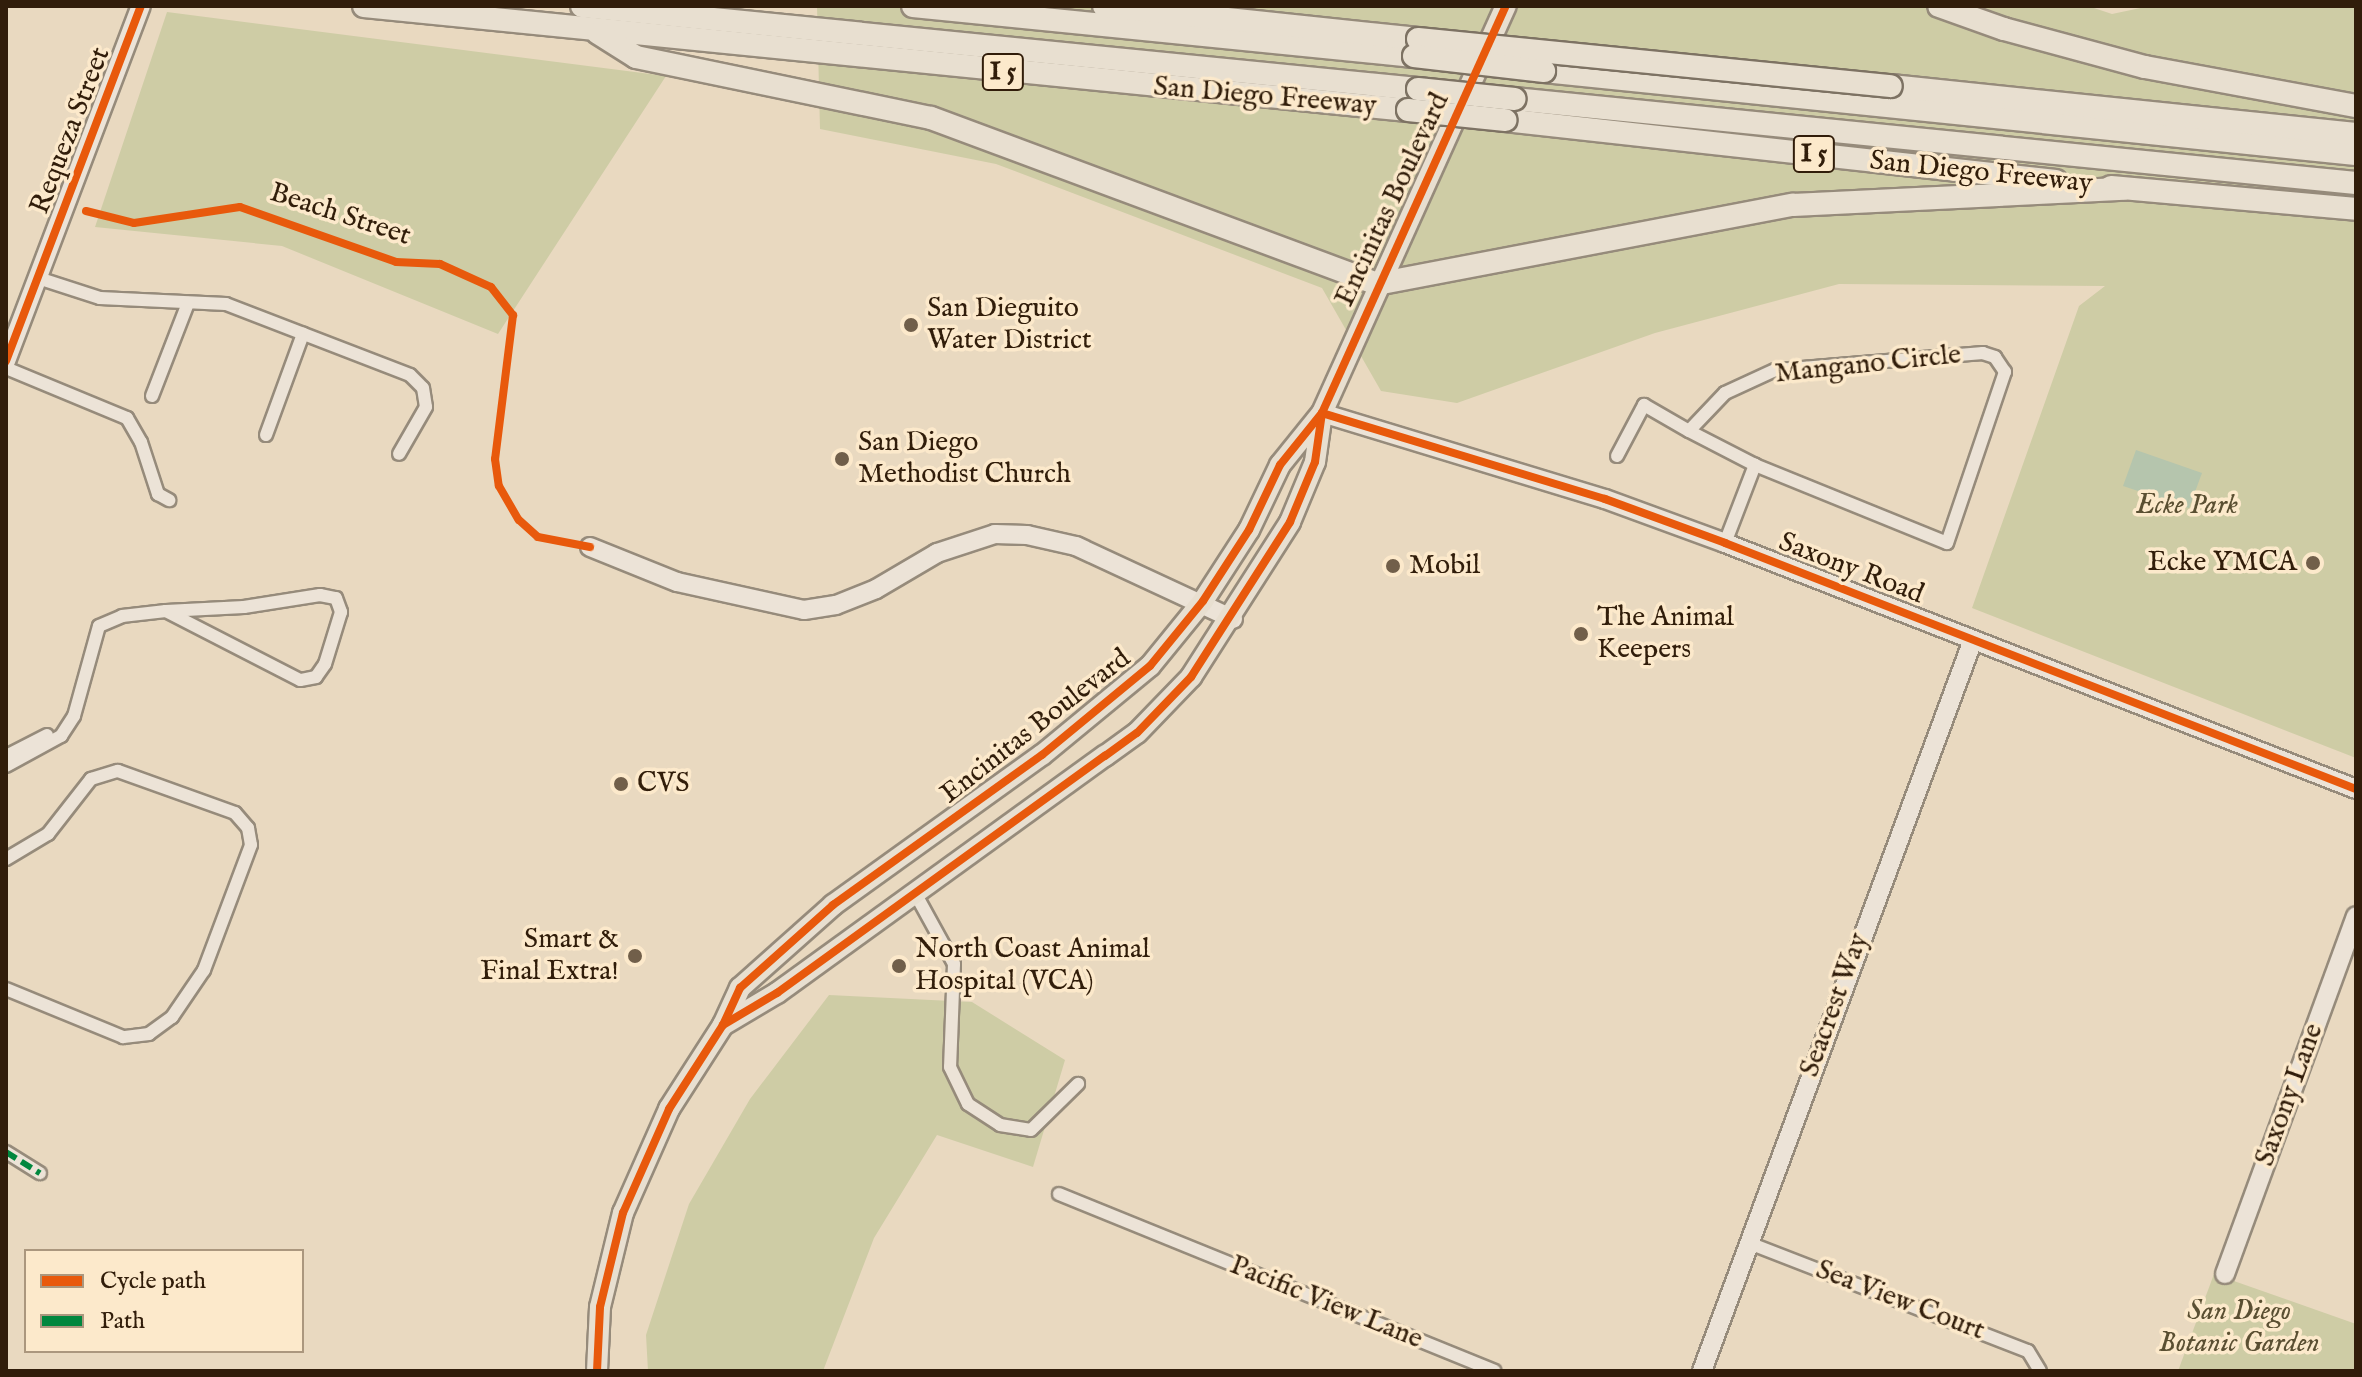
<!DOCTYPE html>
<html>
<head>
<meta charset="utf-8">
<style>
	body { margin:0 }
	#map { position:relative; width:2362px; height:1377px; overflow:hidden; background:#e9d9c0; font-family:"IM FELL English",serif }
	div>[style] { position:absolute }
	.green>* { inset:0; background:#cecca5 }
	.water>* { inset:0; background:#b5c5ad }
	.roads { filter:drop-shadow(2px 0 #968b7b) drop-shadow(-2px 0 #968b7b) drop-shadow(0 2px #968b7b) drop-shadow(0 -2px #968b7b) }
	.street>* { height:12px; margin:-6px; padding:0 6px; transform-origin:6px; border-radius:6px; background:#ece3d7 }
	.secondary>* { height:18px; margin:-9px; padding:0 9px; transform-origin:9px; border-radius:9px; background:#ece3d7 }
	.primary>* { height:20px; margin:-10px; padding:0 10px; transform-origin:10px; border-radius:10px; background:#e8dfd0 }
	.highway>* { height:22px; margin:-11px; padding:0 11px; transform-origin:11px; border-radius:11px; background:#e8dfd0 }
	.bridges { filter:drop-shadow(2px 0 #7d7263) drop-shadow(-2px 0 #7d7263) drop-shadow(0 2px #7d7263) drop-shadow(0 -2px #7d7263) }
	.highway-bridge>* { height:22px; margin:-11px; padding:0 11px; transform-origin:11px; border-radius:11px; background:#e8dfd0 }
	.quiet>* { height:6px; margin-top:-3px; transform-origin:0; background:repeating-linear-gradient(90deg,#00873e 0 12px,transparent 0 18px) }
	.cycleway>* { height:8px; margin:-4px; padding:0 4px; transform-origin:4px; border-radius:4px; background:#e8590c }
	.dots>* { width:22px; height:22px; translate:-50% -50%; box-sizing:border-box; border:4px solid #fce9cb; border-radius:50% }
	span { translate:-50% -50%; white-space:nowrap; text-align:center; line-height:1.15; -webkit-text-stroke:7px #fce9cb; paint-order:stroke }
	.shield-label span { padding:2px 6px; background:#fce9cb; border:2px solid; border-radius:6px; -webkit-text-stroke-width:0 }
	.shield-label { font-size:26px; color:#311d0a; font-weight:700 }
	.street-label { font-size:28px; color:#311d0a }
	.poi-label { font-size:28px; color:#311d0a }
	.left { translate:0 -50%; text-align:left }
	.right { translate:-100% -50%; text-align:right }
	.park-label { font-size:28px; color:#5a4f32; font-style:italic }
	.frame { position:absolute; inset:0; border:8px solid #311d0a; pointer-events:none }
	.legend { position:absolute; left:24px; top:1249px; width:280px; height:104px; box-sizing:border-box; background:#fce9cb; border:2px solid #ab977e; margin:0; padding:10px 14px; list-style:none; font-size:24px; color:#311d0a }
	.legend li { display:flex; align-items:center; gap:16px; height:40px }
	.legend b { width:40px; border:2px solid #ab977e }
</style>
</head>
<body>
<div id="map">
	<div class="green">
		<i style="clip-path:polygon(817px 6px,2088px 6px,2112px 14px,2150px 6px,2356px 6px,2356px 758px,1972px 608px,2079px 306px,2105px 286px,1839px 284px,1655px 333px,1457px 403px,1381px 391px,1322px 288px,996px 164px,820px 129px)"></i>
		<i style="clip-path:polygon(167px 12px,666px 76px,498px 334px,282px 246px,95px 227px)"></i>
		<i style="clip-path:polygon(829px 995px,972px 1002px,1065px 1060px,1033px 1167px,937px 1135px,874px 1238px,823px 1371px,648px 1371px,646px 1335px,689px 1204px,750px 1099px)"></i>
		<i style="clip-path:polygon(2214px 1274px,2356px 1324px,2356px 1371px,2178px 1371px)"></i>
	</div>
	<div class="water">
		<i style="clip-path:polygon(2136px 450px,2202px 473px,2189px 508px,2123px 486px)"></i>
	</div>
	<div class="roads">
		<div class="street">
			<i style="left:38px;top:278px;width:65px;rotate:17.9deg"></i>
			<i style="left:100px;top:298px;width:126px;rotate:2.7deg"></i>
			<i style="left:226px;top:304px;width:197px;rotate:21.1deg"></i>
			<i style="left:410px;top:375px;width:18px;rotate:45deg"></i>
			<i style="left:423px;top:388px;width:19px;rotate:81deg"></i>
			<i style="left:426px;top:407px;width:54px;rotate:119.9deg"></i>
			<i style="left:6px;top:368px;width:131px;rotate:22.5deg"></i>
			<i style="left:127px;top:418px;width:28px;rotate:60deg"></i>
			<i style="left:141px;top:442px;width:55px;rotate:71.9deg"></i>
			<i style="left:158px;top:494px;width:13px;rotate:29deg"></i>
			<i style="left:152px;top:396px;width:100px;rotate:-68.8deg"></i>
			<i style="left:266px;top:435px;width:108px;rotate:-69.9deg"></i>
			<i style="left:1617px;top:456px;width:58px;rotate:-62.1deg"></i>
			<i style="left:1644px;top:405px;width:52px;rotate:30deg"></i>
			<i style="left:1689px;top:431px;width:74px;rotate:27.3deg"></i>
			<i style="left:1755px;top:465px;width:207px;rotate:22.1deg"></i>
			<i style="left:1947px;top:543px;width:181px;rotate:-71.3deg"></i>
			<i style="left:2005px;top:372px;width:18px;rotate:-124deg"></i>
			<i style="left:1995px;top:357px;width:13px;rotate:-162deg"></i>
			<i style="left:1983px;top:353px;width:209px;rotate:175.3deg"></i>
			<i style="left:1775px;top:370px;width:55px;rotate:155.3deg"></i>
			<i style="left:1725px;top:393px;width:52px;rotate:133.5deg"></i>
			<i style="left:1725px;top:543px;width:84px;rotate:-69deg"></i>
			<i style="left:320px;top:595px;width:16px;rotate:11deg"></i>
			<i style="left:336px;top:598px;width:15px;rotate:70deg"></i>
			<i style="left:341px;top:612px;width:54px;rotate:107.1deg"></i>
			<i style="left:325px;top:664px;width:16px;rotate:125deg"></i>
			<i style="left:316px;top:677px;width:16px;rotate:169deg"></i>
			<i style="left:300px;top:680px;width:151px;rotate:-152.8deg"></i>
			<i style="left:166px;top:611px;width:78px;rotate:-2.9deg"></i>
			<i style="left:244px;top:607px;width:77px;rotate:-9deg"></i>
			<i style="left:6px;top:756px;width:46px;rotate:-27.1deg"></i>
			<i style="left:6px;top:766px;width:63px;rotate:-28.6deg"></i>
			<i style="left:61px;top:736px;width:24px;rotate:-57deg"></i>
			<i style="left:74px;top:716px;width:93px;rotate:-74.5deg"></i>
			<i style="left:99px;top:626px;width:25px;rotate:-23deg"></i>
			<i style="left:122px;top:616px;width:44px;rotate:-6.5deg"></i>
			<i style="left:6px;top:859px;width:49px;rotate:-30.8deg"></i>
			<i style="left:48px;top:834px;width:70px;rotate:-52deg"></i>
			<i style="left:91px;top:779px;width:28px;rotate:-17deg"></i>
			<i style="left:118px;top:771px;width:124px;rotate:19.7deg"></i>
			<i style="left:235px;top:813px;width:20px;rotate:49deg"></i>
			<i style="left:248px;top:828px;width:17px;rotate:80deg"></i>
			<i style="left:251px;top:845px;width:134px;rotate:110.6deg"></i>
			<i style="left:204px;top:970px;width:57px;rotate:124.2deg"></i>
			<i style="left:172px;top:1017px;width:29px;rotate:144deg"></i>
			<i style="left:149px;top:1034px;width:26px;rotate:173deg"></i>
			<i style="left:123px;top:1037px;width:126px;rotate:-157.7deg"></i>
			<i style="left:915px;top:893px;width:81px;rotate:61.2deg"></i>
			<i style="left:954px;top:964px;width:103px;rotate:92.2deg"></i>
			<i style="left:950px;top:1067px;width:41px;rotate:64.1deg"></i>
			<i style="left:968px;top:1104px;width:38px;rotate:33deg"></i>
			<i style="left:1000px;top:1125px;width:31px;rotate:9deg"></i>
			<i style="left:1031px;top:1130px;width:66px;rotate:-44.4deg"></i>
			<i style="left:6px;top:1152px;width:40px;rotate:32deg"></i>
			<i style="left:1059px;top:1194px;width:470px;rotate:22.1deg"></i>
			<i style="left:1749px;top:1243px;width:299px;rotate:21.2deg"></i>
			<i style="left:2028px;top:1351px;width:23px;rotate:59deg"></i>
		</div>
		<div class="secondary">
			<i style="left:6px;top:361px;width:380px;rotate:-69.2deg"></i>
			<i style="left:1322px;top:413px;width:296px;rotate:16.9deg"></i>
			<i style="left:1605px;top:499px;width:128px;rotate:20.1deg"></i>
			<i style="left:1725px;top:543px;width:677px;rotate:21.3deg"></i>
			<i style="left:590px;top:547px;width:94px;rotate:21.9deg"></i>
			<i style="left:677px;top:582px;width:130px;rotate:12.4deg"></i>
			<i style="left:804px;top:610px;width:32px;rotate:-9deg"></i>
			<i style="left:836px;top:605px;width:43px;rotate:-21.8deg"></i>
			<i style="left:876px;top:589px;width:71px;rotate:-30.5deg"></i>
			<i style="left:937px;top:553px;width:61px;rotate:-18.1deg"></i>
			<i style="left:995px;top:534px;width:32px;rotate:2deg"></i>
			<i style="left:1027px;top:535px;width:50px;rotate:12.7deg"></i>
			<i style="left:1076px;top:546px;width:173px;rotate:24.9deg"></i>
			<i style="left:2225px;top:1274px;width:381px;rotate:-69.9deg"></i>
			<i style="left:1702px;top:1371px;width:780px;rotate:-69.66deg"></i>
		</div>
		<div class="primary">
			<i style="left:723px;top:1025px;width:63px;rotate:-30.7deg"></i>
			<i style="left:777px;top:993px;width:405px;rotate:-35.9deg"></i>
			<i style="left:1105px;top:756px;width:39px;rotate:-36deg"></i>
			<i style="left:1137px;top:733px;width:78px;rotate:-46deg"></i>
			<i style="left:1191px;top:677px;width:184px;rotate:-57.4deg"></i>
			<i style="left:1290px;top:522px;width:65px;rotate:-67.4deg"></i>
			<i style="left:1315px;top:462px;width:49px;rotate:-81.9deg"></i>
			<i style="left:1322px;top:413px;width:447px;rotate:-65.7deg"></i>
			<i style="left:597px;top:1371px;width:64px;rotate:-87.3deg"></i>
			<i style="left:600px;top:1307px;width:97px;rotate:-76.3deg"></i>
			<i style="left:623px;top:1213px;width:114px;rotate:-66.1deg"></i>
			<i style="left:669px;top:1109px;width:100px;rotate:-57.3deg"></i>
			<i style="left:723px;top:1025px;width:41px;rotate:-65.3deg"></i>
			<i style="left:740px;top:988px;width:125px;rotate:-41.7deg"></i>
			<i style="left:833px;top:905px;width:257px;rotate:-35.7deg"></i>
			<i style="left:1042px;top:755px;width:140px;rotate:-39.5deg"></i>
			<i style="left:1150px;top:666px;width:84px;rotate:-50.8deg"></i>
			<i style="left:1203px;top:601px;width:85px;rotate:-57.1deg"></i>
			<i style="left:1249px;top:530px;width:72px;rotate:-64.5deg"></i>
			<i style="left:1280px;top:465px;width:67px;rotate:-51.1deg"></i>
		</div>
		<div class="highway">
			<i style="left:364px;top:6px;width:1049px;rotate:5.69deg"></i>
			<i style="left:582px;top:6px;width:840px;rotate:5.67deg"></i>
			<i style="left:913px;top:6px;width:503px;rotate:5.7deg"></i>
			<i style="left:1104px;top:6px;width:316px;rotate:6deg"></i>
			<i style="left:1939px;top:6px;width:69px;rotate:19.5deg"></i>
			<i style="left:2004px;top:29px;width:146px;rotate:15.1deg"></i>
			<i style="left:2145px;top:67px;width:215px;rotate:10.5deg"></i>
			<i style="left:598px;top:33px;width:45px;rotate:32.3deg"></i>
			<i style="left:636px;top:57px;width:301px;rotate:11.7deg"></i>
			<i style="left:931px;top:118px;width:476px;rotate:20.4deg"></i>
			<i style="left:1377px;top:284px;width:423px;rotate:-10.8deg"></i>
			<i style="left:1793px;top:205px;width:331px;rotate:-2.8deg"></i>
			<i style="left:1544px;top:71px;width:816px;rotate:5.84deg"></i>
			<i style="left:1891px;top:86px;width:467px;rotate:5.9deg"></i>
			<i style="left:1514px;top:99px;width:846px;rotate:5.7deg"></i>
			<i style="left:1505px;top:120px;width:554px;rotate:6.32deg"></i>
			<i style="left:2111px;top:187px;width:246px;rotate:5.1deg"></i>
		</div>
	</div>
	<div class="bridges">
		<div class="highway-bridge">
			<i style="left:1418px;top:39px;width:475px;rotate:5.7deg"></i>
			<i style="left:1414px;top:56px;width:131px;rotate:6.6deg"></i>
			<i style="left:1418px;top:89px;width:97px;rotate:5.9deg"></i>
			<i style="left:1408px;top:110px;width:98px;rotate:5.9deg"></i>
		</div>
	</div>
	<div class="quiet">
		<i style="left:6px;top:1152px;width:40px;rotate:32deg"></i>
	</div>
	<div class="cycleway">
		<i style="left:86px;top:211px;width:49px;rotate:14deg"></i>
		<i style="left:134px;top:223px;width:107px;rotate:-8.6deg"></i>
		<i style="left:240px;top:207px;width:165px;rotate:19.4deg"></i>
		<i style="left:396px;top:262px;width:44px;rotate:2.6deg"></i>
		<i style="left:440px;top:264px;width:56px;rotate:24.3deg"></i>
		<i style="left:491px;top:287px;width:36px;rotate:52deg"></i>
		<i style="left:513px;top:315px;width:145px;rotate:97.1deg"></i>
		<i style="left:495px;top:459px;width:27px;rotate:82deg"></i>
		<i style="left:499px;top:486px;width:39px;rotate:60deg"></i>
		<i style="left:519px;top:520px;width:25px;rotate:42deg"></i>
		<i style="left:538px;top:537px;width:53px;rotate:10.9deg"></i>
		<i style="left:6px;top:361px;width:380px;rotate:-69.2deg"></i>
		<i style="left:1322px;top:413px;width:296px;rotate:16.9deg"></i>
		<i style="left:1605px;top:499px;width:128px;rotate:20.1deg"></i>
		<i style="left:1725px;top:543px;width:677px;rotate:21.3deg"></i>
		<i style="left:723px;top:1025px;width:63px;rotate:-30.7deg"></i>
		<i style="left:777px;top:993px;width:405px;rotate:-35.9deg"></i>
		<i style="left:1105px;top:756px;width:39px;rotate:-36deg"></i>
		<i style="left:1137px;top:733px;width:78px;rotate:-46deg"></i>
		<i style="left:1191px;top:677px;width:184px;rotate:-57.4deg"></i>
		<i style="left:1290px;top:522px;width:65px;rotate:-67.4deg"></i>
		<i style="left:1315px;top:462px;width:49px;rotate:-81.9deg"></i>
		<i style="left:1322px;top:413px;width:447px;rotate:-65.7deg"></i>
		<i style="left:597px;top:1371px;width:64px;rotate:-87.3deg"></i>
		<i style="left:600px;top:1307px;width:97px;rotate:-76.3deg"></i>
		<i style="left:623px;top:1213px;width:114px;rotate:-66.1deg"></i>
		<i style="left:669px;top:1109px;width:100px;rotate:-57.3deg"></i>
		<i style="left:723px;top:1025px;width:41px;rotate:-65.3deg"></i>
		<i style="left:740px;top:988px;width:125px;rotate:-41.7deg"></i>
		<i style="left:833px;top:905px;width:257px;rotate:-35.7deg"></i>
		<i style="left:1042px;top:755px;width:140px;rotate:-39.5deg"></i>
		<i style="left:1150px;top:666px;width:84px;rotate:-50.8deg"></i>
		<i style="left:1203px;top:601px;width:85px;rotate:-57.1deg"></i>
		<i style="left:1249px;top:530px;width:72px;rotate:-64.5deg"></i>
		<i style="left:1280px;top:465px;width:67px;rotate:-51.1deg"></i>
	</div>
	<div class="dots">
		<i style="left:911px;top:325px;background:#715f4a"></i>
		<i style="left:842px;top:459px;background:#715f4a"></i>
		<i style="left:2313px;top:563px;background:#715f4a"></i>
		<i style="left:1393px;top:566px;background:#715f4a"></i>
		<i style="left:1581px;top:634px;background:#715f4a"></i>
		<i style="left:621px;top:784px;background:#715f4a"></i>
		<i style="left:635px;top:956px;background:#715f4a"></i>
		<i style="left:899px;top:966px;background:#715f4a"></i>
	</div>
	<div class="shield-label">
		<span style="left:1003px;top:72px">I 5</span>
		<span style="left:1814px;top:154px">I 5</span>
	</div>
	<div class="street-label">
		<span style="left:1265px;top:97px;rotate:5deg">San Diego Freeway</span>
		<span style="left:71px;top:131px;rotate:-69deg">Requeza Street</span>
		<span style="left:1981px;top:173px;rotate:6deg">San Diego Freeway</span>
		<span style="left:1393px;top:200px;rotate:-65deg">Encinitas Boulevard</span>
		<span style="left:340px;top:215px;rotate:18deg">Beach Street</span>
		<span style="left:1868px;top:365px;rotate:-6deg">Mangano Circle</span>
		<span style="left:1851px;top:569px;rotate:21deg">Saxony Road</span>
		<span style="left:1036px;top:727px;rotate:-38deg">Encinitas Boulevard</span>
		<span style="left:1835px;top:1005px;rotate:-70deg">Seacrest Way</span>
		<span style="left:2290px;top:1095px;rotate:-70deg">Saxony Lane</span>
		<span style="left:1900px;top:1301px;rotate:21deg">Sea View Court</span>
		<span style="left:1326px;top:1303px;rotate:22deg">Pacific View Lane</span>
	</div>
	<div class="poi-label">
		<span class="left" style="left:927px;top:325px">San Dieguito<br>Water District</span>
		<span class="left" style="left:858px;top:459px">San Diego<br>Methodist Church</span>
		<span class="right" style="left:2297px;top:563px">Ecke YMCA</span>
		<span class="left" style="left:1409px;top:566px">Mobil</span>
		<span class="left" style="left:1597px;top:634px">The Animal<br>Keepers</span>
		<span class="left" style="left:637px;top:784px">CVS</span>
		<span class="right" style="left:619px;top:956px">Smart &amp;<br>Final Extra!</span>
		<span class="left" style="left:915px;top:966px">North Coast Animal<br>Hospital (VCA)</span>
	</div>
	<div class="park-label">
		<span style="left:2187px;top:506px">Ecke Park</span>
		<span style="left:2239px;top:1328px">San Diego<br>Botanic Garden</span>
	</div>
	<div class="frame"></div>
	<ul class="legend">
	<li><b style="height:10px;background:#e8590c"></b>Cycle path</li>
	<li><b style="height:10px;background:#00873e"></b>Path</li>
	</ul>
</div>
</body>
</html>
